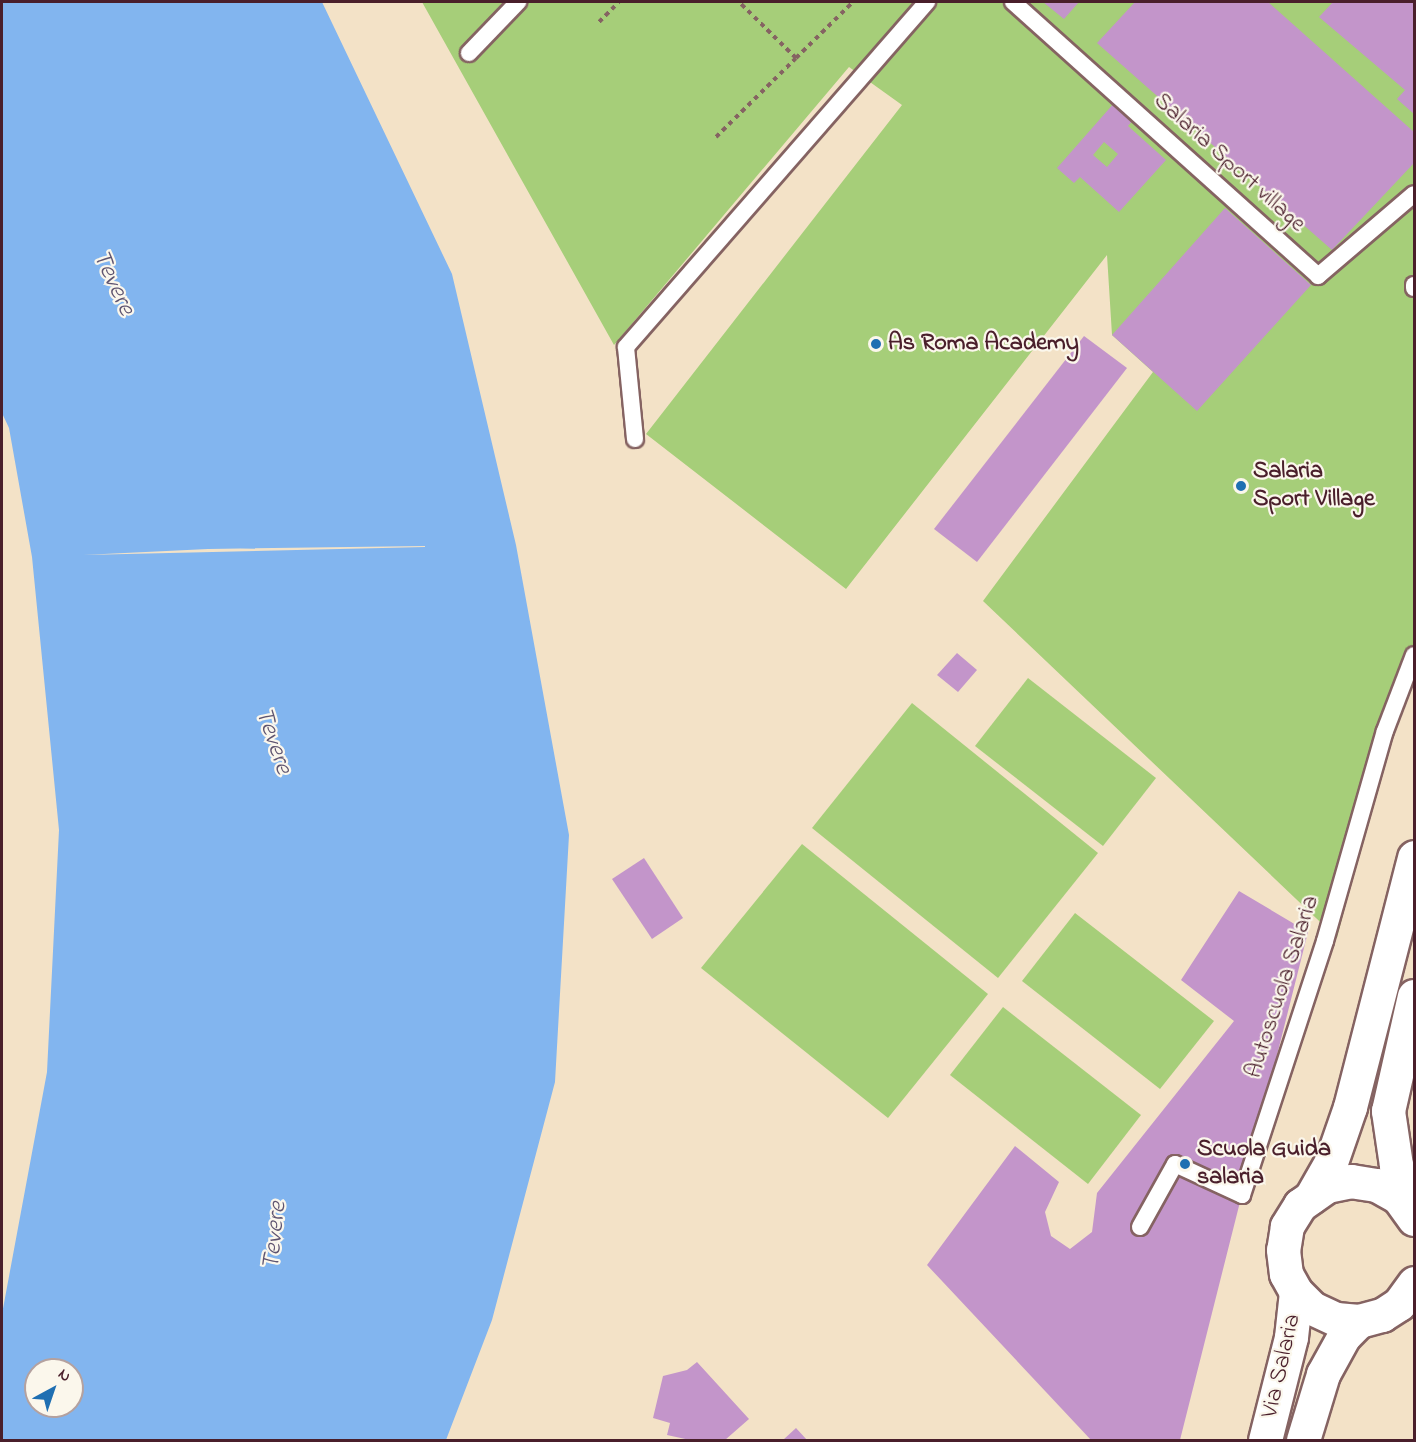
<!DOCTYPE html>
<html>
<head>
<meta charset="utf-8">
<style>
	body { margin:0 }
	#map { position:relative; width:1416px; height:1442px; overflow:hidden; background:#f3e2c7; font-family:"Indie Flower",sans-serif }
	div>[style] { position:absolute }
	.green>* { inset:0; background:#a6ce79 }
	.water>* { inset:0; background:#82b5ef }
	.building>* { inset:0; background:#c395ca }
	.path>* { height:4px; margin-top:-2px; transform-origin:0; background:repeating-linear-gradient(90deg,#856362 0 4.5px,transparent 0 9px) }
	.roads { filter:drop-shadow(2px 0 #856362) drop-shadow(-2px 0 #856362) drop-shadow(0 2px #856362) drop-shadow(0 -2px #856362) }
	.lane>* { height:16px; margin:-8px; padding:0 8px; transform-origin:8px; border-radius:8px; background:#fff }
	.primary>* { height:33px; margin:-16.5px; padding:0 16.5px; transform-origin:16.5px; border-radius:16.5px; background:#fff }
	.dots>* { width:16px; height:16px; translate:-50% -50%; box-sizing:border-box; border:3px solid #fbf7ec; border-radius:50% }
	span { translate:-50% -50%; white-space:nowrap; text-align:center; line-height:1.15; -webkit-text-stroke:4.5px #fbf7ec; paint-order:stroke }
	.street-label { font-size:24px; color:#4a1f2b }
	.poi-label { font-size:24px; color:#4a1f2b; font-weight:700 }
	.left { translate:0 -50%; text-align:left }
	.water-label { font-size:26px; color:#5e5470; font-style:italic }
	.frame { position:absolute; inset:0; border:3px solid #4a1f2b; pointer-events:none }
	.north { position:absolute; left:24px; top:1358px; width:60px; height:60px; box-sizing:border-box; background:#fbf7ec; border:2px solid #b4a19f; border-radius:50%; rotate:40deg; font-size:16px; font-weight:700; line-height:24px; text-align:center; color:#4a1f2b }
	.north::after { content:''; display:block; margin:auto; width:21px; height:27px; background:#1f6fb2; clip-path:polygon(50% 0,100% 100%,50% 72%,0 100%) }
</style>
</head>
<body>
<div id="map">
	<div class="green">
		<i style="clip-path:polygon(422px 2px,1414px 2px,1414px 676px,1386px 749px,1337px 938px,983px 601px,1153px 372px,1112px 335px,1107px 255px,846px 589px,646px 434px,902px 105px,849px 67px,614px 345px)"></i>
		<i style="clip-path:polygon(1028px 678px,1156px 778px,1103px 846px,975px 746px)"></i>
		<i style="clip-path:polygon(912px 703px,1098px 853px,998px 978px,812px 828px)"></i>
		<i style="clip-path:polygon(802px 844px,988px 994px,888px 1118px,701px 968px)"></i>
		<i style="clip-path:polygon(1075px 913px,1214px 1021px,1160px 1089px,1022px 981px)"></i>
		<i style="clip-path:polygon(1003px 1007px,1141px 1115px,1088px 1184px,950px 1075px)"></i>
	</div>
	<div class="water">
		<i style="clip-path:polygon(evenodd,2px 2px,322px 2px,452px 274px,516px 545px,569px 835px,555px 1082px,492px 1320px,446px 1440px,2px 1440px,2px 1314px,47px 1072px,59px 830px,32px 557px,9px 428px,2px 413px,2px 2px,425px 546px,425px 547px,83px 555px,208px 549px,425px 546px,2px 2px,36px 1370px,72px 1370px,72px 1406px,36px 1406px,36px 1370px)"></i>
	</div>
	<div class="building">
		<i style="clip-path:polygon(1043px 2px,1079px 2px,1064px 19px)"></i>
		<i style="clip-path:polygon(1135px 2px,1268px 2px,1414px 132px,1414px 163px,1332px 250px,1097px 43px)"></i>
		<i style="clip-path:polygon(1333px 2px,1414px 2px,1414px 114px,1397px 99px,1405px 90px,1319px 17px)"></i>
		<i style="clip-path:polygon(evenodd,1115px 102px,1134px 119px,1128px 126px,1166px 160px,1119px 212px,1080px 177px,1074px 183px,1057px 168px,1115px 102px,1104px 142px,1118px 154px,1107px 167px,1093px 155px,1104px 142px)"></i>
		<i style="clip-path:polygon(1225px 208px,1311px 285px,1197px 411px,1112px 335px)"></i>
		<i style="clip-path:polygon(1084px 336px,1127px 368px,977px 562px,934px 529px)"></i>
		<i style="clip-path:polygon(957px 653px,977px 670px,958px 692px,937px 675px)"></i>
		<i style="clip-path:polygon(644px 858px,683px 918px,652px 939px,612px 879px)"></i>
		<i style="clip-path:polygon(1239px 891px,1308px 932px,1180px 1440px,1091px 1440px,927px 1265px,1015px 1146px,1059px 1182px,1045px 1212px,1051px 1236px,1070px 1249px,1092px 1232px,1097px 1193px,1234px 1021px,1181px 980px)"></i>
		<i style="clip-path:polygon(697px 1362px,749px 1419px,725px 1440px,690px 1440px,667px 1435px,670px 1423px,653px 1418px,663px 1376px,687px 1370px)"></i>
		<i style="clip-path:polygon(796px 1428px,807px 1440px,783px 1440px)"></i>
	</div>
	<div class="path">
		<i style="left:599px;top:22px;width:28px;rotate:-45deg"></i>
		<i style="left:796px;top:58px;width:80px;rotate:-44.5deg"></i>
		<i style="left:716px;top:137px;width:112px;rotate:-44.6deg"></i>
		<i style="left:796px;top:58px;width:80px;rotate:-135.5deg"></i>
	</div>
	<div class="roads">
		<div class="lane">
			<i style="left:1013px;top:2px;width:410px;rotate:41.9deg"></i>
			<i style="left:1318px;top:276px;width:126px;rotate:-40.5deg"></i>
			<i style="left:469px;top:53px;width:71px;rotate:-46.1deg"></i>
			<i style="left:1414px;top:285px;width:3px;rotate:90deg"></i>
			<i style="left:635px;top:439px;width:92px;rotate:-95.6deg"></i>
			<i style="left:626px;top:347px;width:458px;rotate:-48.9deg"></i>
			<i style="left:1140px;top:1227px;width:72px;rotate:-60.9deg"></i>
			<i style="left:1175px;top:1164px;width:74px;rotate:24.8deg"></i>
			<i style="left:1242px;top:1195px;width:267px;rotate:-71.9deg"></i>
			<i style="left:1325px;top:941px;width:218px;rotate:-74.1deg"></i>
			<i style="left:1385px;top:731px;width:81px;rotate:-69.1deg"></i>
		</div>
		<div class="primary">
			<i style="left:1311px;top:1197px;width:40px;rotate:-60.3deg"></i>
			<i style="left:1331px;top:1162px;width:58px;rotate:-70.9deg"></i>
			<i style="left:1350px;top:1107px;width:258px;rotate:-75.6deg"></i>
			<i style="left:1412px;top:1212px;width:50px;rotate:-108.8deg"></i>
			<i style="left:1396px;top:1165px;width:55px;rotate:-98.4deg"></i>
			<i style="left:1388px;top:1111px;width:118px;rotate:-77.3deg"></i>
			<i style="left:1414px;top:1219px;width:27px;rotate:-126deg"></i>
			<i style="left:1398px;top:1197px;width:25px;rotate:-151deg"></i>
			<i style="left:1376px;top:1185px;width:25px;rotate:-171deg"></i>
			<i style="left:1351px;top:1181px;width:25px;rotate:168deg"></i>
			<i style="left:1327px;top:1186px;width:33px;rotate:145deg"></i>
			<i style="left:1300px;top:1205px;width:25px;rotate:122deg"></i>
			<i style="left:1287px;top:1226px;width:24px;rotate:99deg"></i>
			<i style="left:1283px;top:1250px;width:24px;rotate:83deg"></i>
			<i style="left:1286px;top:1274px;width:21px;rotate:61deg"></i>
			<i style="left:1296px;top:1292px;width:23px;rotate:45deg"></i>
			<i style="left:1312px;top:1308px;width:26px;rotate:25deg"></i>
			<i style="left:1336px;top:1319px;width:23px;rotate:5deg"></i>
			<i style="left:1359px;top:1321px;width:24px;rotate:-15deg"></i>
			<i style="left:1382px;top:1315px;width:20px;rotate:-33deg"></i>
			<i style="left:1399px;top:1304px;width:26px;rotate:-54deg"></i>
			<i style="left:1265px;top:1440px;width:106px;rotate:-75.8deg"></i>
			<i style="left:1291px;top:1337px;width:45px;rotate:-83.7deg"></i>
			<i style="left:1303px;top:1440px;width:69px;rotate:-73.1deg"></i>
			<i style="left:1323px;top:1374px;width:43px;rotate:-61.1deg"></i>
			<i style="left:1344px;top:1336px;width:21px;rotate:-45deg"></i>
		</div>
	</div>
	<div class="dots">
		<i style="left:876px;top:344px;background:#1f6fb2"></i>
		<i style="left:1241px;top:486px;background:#1f6fb2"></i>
		<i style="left:1185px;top:1164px;background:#1f6fb2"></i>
	</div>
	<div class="street-label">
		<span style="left:1229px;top:163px;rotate:42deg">Salaria Sport village</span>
		<span style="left:1283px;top:987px;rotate:-72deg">Autoscuola Salaria</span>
		<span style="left:1282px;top:1366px;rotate:-77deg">Via Salaria</span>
	</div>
	<div class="poi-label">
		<span class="left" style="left:888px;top:344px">As Roma Academy</span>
		<span class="left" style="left:1253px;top:486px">Salaria<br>Sport Village</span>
		<span class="left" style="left:1197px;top:1164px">Scuola Guida<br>salaria</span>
	</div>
	<div class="water-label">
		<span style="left:112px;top:283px;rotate:65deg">Tevere</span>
		<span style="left:272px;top:741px;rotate:71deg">Tevere</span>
		<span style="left:276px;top:1236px;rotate:-84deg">Tevere</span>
	</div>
	<div class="frame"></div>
	<div class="north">N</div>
</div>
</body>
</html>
